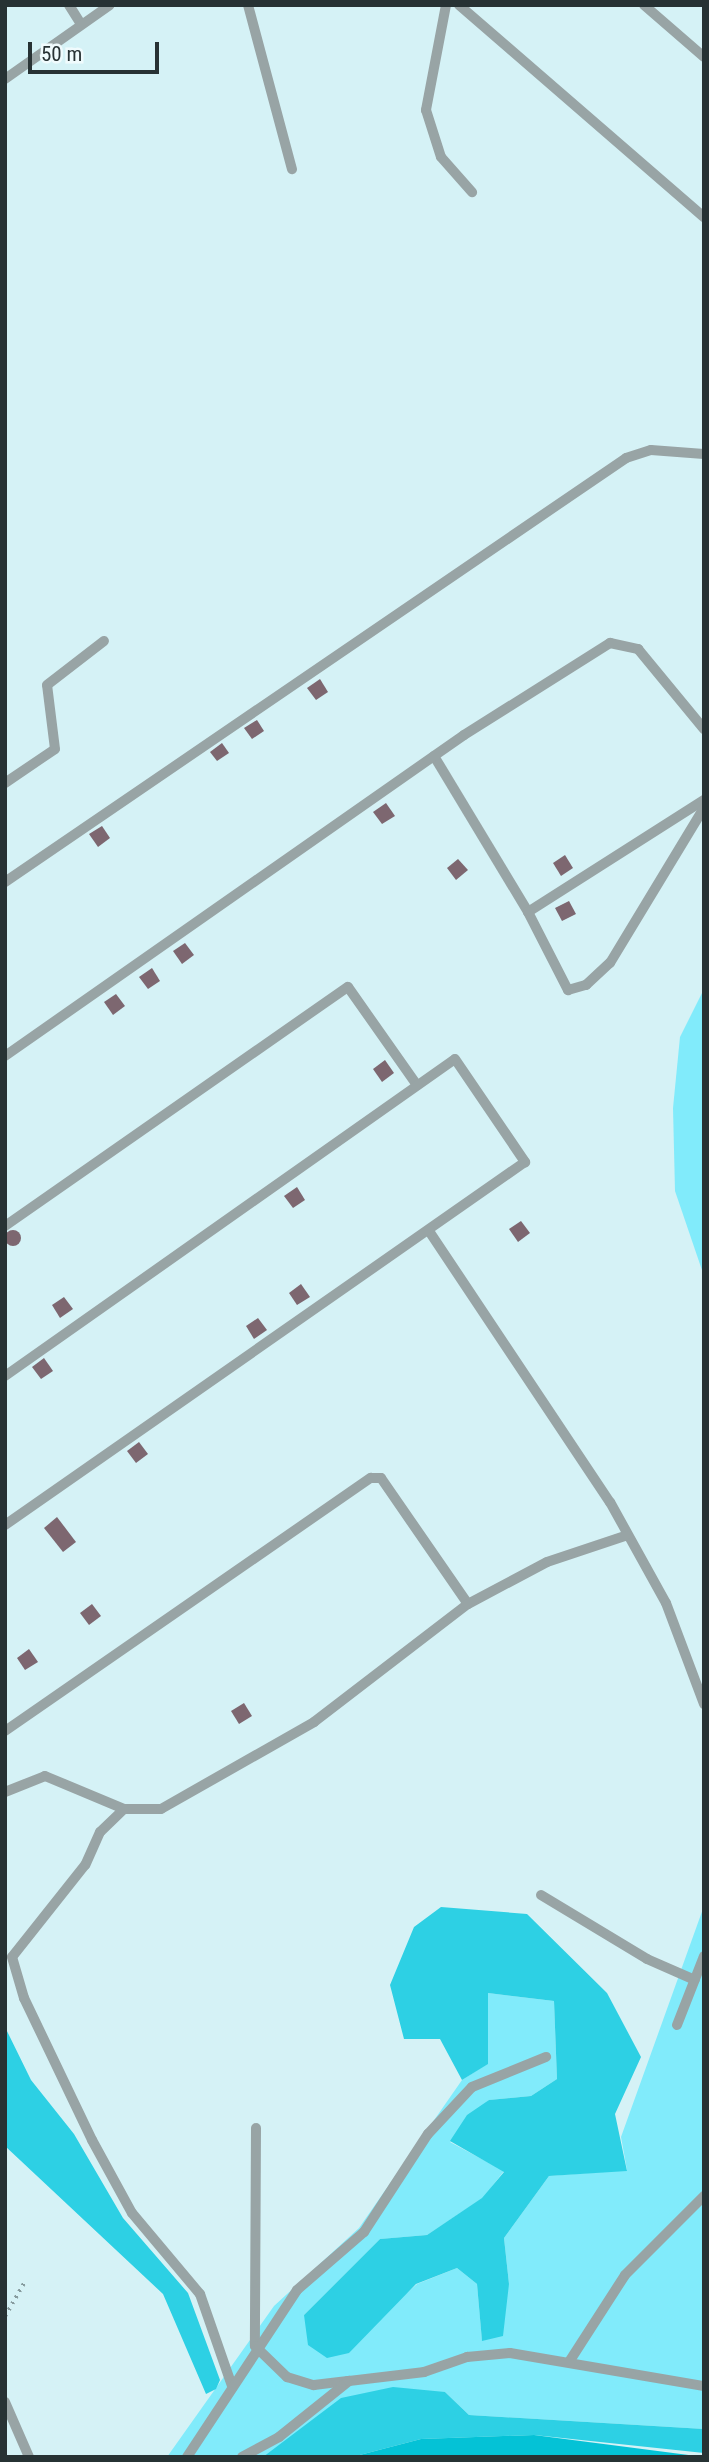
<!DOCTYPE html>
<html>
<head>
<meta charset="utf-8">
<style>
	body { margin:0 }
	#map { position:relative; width:709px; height:2462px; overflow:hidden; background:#d5f2f6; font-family:"Roboto Condensed",sans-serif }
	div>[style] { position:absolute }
	.green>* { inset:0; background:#81ebfb }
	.forest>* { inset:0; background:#2dd0e4 }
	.water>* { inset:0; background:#04c2d6 }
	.building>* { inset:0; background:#7d6770 }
	.round { border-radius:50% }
	.path>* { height:3.5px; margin-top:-1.75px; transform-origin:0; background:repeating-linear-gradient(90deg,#869b9e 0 2px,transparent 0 7px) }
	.service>* { height:10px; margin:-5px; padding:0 5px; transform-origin:5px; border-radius:5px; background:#98a4a5 }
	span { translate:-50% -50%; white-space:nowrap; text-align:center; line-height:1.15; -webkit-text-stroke:7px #f0fbfd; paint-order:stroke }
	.frame { position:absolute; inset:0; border:7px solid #273234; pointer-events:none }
	.scale { position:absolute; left:28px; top:42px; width:131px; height:32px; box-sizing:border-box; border:4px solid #273234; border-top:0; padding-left:9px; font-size:21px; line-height:24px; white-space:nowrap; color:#273234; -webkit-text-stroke:5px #f0fbfd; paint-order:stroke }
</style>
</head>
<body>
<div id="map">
	<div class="green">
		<i style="clip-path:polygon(704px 989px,704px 1276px,675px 1191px,673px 1108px,680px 1037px)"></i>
		<i style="clip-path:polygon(704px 1906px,704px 2429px,469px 2415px,445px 2392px,283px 2444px,263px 2457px,167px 2457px,274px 2306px,359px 2228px,462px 2080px,487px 2064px,488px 1993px,554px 2001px,557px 2079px,531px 2096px,489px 2100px,450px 2142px,504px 2171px,483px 2198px,427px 2235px,380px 2239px,304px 2315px,383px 2314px,417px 2284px,457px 2268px,477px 2284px,482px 2340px,509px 2284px,504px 2238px,549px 2176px,627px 2170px,621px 2137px)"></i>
	</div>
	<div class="forest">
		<i style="clip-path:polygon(441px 1907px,527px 1914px,607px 1993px,641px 2057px,615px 2114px,627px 2171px,549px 2176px,504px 2238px,509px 2284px,503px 2336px,482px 2341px,477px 2284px,457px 2268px,416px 2284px,349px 2353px,327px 2358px,308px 2345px,304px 2315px,380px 2239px,427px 2235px,482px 2198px,504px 2172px,450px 2141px,467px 2115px,489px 2100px,531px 2096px,557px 2079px,554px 2001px,488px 1993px,488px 2064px,462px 2080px,440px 2039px,404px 2039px,390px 1985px,414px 1927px)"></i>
		<i style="clip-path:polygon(5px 2027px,31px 2080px,74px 2134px,123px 2218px,188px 2293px,220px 2380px,216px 2389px,206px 2394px,163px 2294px,5px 2146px)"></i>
		<i style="clip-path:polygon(393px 2387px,445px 2392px,469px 2415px,704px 2429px,704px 2453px,534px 2435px,421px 2439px,352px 2457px,263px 2457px,341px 2398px)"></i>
	</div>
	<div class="water">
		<i style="clip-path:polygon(534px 2435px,704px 2457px,352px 2457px,421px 2439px)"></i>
	</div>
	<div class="building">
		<i style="clip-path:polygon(320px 679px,328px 692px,316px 700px,307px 688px)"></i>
		<i style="clip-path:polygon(257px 720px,264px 731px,252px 739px,244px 728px)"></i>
		<i style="clip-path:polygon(222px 743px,229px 753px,217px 761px,210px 752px)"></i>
		<i style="clip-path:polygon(386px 803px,395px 816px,382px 824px,373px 812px)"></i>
		<i style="clip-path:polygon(102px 826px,110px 838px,98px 847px,89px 834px)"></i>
		<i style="clip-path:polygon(565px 855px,573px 868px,561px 876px,553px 863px)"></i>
		<i style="clip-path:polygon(458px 859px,468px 870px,456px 880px,447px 868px)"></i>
		<i style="clip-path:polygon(569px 901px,576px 914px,562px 921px,555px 908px)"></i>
		<i style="clip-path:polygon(185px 943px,194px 955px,182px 964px,173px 951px)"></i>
		<i style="clip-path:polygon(152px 968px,160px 981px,148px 989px,139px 977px)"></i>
		<i style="clip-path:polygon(116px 994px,125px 1006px,113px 1015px,104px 1002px)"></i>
		<i style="clip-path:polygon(385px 1060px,394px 1073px,382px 1082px,373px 1069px)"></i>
		<i style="clip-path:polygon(297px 1187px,305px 1200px,293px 1208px,284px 1196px)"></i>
		<i style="clip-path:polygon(521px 1221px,530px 1233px,518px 1242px,509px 1229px)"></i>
		<i class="round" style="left:5px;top:1230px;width:16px;height:16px"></i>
		<i style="clip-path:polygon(301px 1284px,310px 1297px,297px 1305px,289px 1293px)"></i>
		<i style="clip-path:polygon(64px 1297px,73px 1309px,60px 1318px,52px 1305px)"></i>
		<i style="clip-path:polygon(258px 1318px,267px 1330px,254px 1339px,246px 1326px)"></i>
		<i style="clip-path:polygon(44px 1358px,53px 1371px,41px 1379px,32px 1367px)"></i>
		<i style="clip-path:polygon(139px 1442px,148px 1454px,136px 1463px,127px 1451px)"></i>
		<i style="clip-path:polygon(57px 1517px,76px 1542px,63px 1552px,44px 1528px)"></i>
		<i style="clip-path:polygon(92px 1604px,101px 1616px,89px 1625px,80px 1613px)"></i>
		<i style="clip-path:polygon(29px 1649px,38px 1662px,25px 1670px,17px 1658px)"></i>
		<i style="clip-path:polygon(244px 1703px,252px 1716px,239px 1724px,231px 1711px)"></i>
	</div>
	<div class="path">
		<i style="left:5px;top:2316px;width:39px;rotate:-60deg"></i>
	</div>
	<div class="service">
		<i style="left:69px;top:5px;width:22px;rotate:58deg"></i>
		<i style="left:248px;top:5px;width:170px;rotate:75deg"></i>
		<i style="left:446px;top:5px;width:107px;rotate:100.8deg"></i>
		<i style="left:426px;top:110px;width:49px;rotate:72.3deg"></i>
		<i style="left:441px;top:157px;width:47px;rotate:48.5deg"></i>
		<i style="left:459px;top:5px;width:324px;rotate:40.9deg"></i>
		<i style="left:644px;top:5px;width:79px;rotate:40.9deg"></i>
		<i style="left:5px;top:79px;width:128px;rotate:-35.2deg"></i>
		<i style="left:434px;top:756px;width:182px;rotate:58.9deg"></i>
		<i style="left:528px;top:912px;width:209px;rotate:-32.5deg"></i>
		<i style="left:5px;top:783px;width:60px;rotate:-34.2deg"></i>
		<i style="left:55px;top:749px;width:64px;rotate:-97.1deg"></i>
		<i style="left:47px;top:685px;width:72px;rotate:-37.7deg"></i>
		<i style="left:5px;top:882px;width:752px;rotate:-34.32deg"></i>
		<i style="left:626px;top:458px;width:26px;rotate:-18deg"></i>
		<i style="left:651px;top:450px;width:53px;rotate:4.3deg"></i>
		<i style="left:528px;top:912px;width:88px;rotate:62.9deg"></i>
		<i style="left:568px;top:990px;width:19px;rotate:-16deg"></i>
		<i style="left:586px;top:985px;width:33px;rotate:-43deg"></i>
		<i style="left:610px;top:963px;width:181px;rotate:-58.8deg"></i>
		<i style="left:5px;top:1056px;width:560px;rotate:-34.97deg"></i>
		<i style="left:464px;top:735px;width:173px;rotate:-32.2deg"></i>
		<i style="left:610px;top:643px;width:29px;rotate:12deg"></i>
		<i style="left:638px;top:649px;width:104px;rotate:50.5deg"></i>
		<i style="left:5px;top:1226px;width:418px;rotate:-34.9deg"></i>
		<i style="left:348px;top:987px;width:120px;rotate:54.9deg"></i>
		<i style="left:429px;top:1231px;width:326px;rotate:56.3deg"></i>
		<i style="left:610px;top:1502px;width:115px;rotate:61deg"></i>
		<i style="left:666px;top:1603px;width:108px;rotate:69.4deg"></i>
		<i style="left:5px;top:1376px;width:550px;rotate:-35.16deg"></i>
		<i style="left:455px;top:1059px;width:125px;rotate:55.8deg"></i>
		<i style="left:525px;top:1162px;width:634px;rotate:145.08deg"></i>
		<i style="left:5px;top:1731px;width:445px;rotate:-34.7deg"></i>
		<i style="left:371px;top:1478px;width:10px"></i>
		<i style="left:381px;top:1478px;width:153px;rotate:55.4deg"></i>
		<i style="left:5px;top:1792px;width:43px;rotate:-21.8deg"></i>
		<i style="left:45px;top:1776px;width:86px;rotate:22.7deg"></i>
		<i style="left:124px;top:1809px;width:37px"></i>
		<i style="left:161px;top:1809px;width:176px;rotate:-29.6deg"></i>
		<i style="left:314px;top:1722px;width:194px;rotate:-37.5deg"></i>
		<i style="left:468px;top:1604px;width:89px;rotate:-28deg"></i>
		<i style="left:547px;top:1562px;width:82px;rotate:-18.4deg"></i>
		<i style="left:124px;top:1809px;width:33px;rotate:136deg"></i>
		<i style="left:100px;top:1832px;width:36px;rotate:114deg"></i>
		<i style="left:85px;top:1865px;width:117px;rotate:128.4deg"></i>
		<i style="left:12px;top:1957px;width:43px;rotate:73.7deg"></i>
		<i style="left:24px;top:1998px;width:157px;rotate:64.4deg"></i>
		<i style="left:92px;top:2140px;width:83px;rotate:61.3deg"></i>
		<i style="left:132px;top:2213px;width:106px;rotate:50deg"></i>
		<i style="left:200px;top:2294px;width:97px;rotate:70.8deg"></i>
		<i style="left:541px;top:1895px;width:124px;rotate:31.1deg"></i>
		<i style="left:647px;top:1959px;width:52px;rotate:23.6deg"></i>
		<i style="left:677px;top:2025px;width:74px;rotate:-68.6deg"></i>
		<i style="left:256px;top:2128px;width:218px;rotate:90.3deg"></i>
		<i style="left:255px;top:2346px;width:45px;rotate:44.1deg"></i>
		<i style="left:287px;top:2377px;width:28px;rotate:17deg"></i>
		<i style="left:314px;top:2385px;width:32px;rotate:-7deg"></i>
		<i style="left:569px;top:2362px;width:103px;rotate:-57.2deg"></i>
		<i style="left:625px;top:2275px;width:112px;rotate:-45deg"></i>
		<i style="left:5px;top:2402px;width:60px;rotate:66.4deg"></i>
		<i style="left:187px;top:2457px;width:200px;rotate:-56.6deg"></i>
		<i style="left:297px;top:2290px;width:89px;rotate:-40.9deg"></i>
		<i style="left:364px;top:2232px;width:117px;rotate:-56.9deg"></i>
		<i style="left:428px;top:2134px;width:64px;rotate:-46.9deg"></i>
		<i style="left:472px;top:2087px;width:80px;rotate:-22.1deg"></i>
		<i style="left:242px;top:2457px;width:42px;rotate:-28.4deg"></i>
		<i style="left:279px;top:2437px;width:90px;rotate:-38.7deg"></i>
		<i style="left:349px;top:2381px;width:76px;rotate:-6.8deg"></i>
		<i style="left:424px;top:2372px;width:46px;rotate:-19.2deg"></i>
		<i style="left:467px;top:2357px;width:43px;rotate:-5.3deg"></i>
		<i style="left:510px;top:2353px;width:197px;rotate:9.7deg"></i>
	</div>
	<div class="frame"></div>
	<div class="scale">50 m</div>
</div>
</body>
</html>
